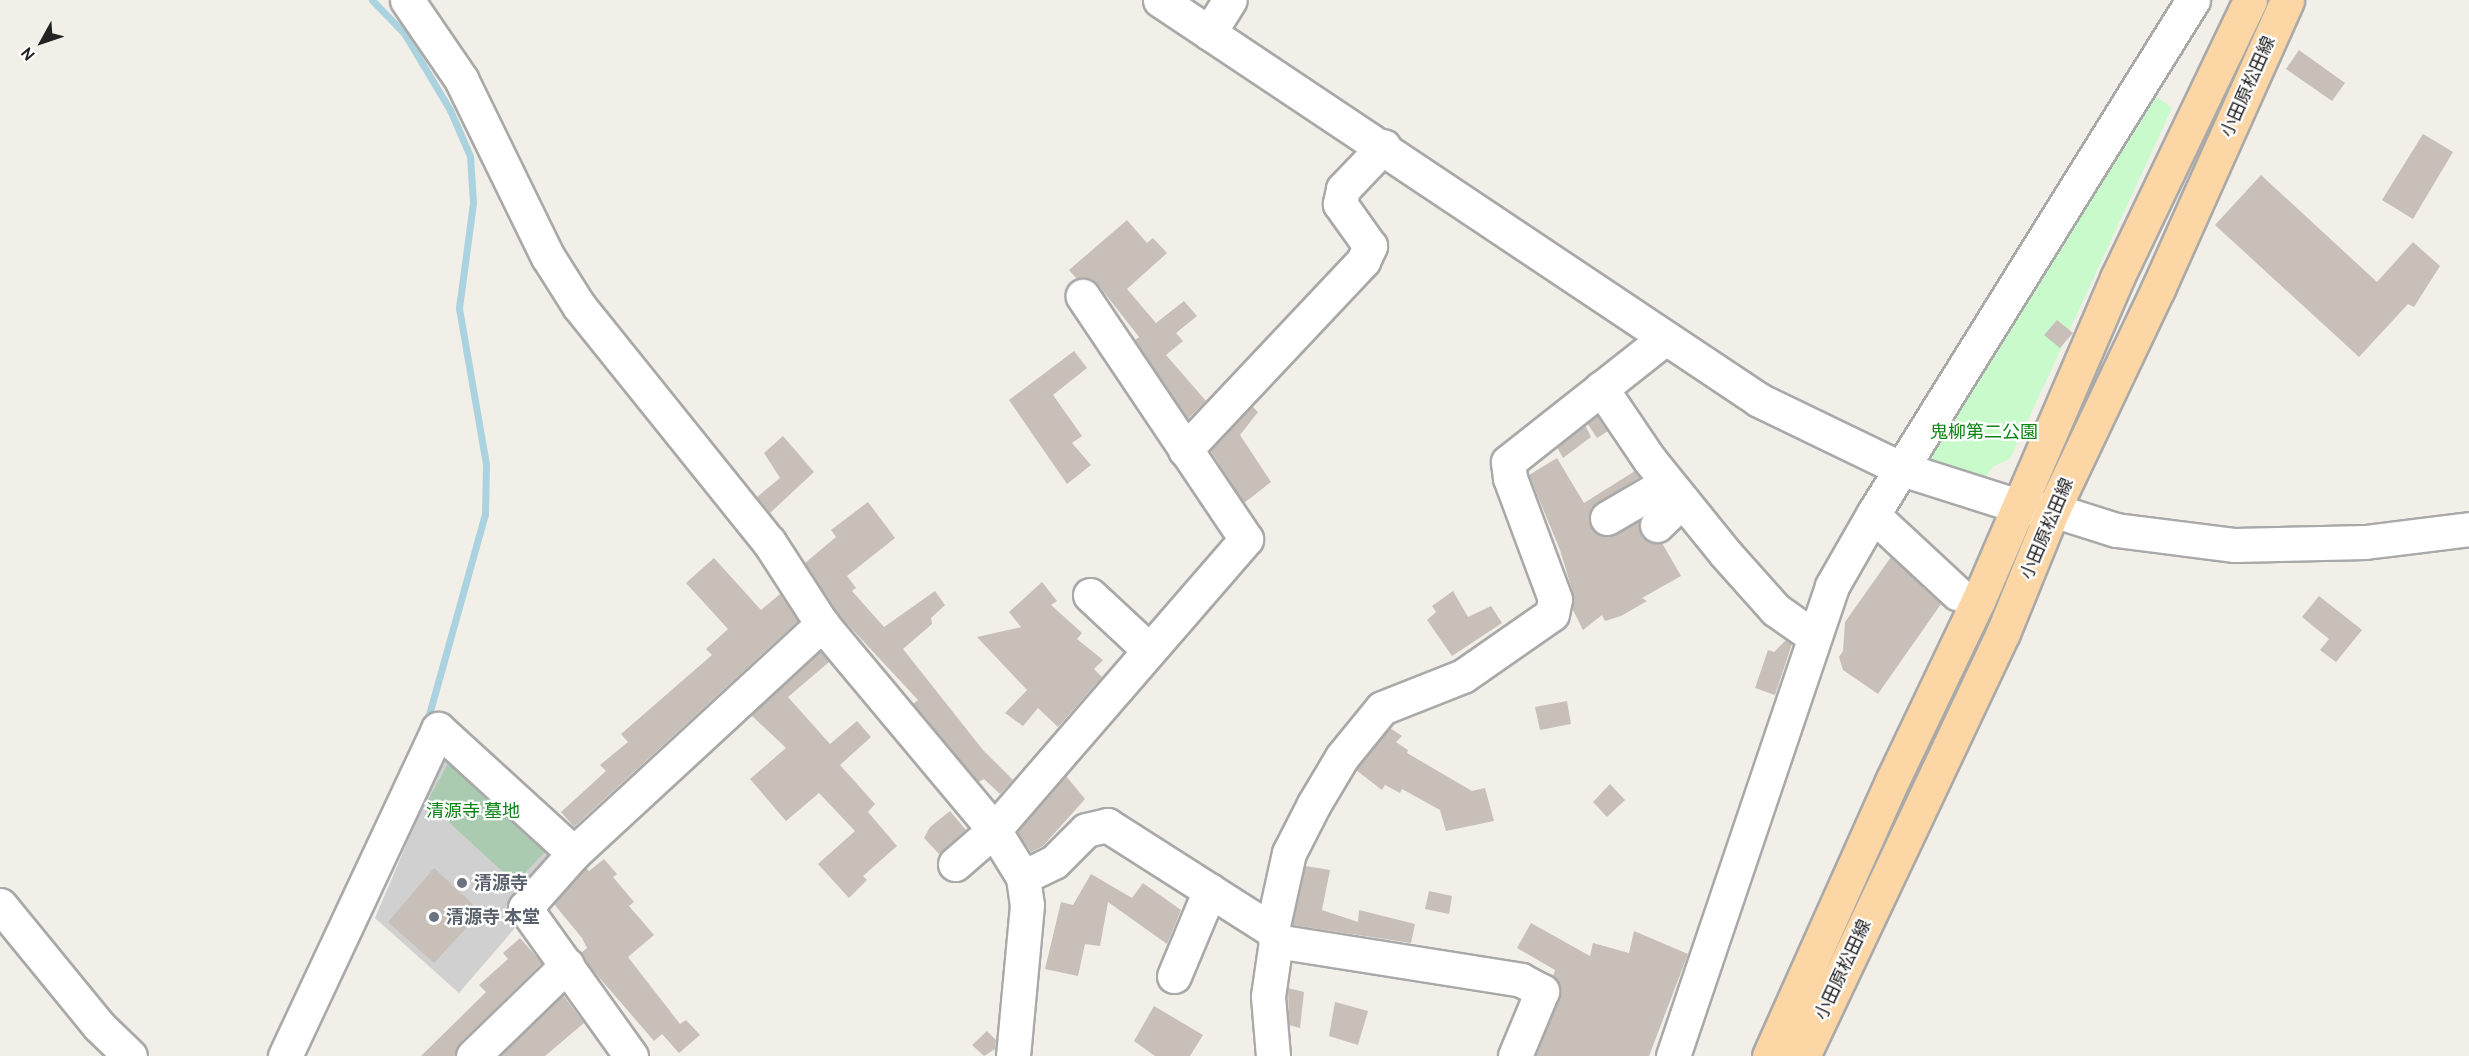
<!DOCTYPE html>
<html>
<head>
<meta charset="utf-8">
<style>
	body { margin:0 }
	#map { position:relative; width:2469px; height:1056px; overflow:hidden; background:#f2efe9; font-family:Cabin,"Noto Sans JP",sans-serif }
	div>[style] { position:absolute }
	.religious>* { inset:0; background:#d0d0d0 }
	.cemetery>* { inset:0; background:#aacbaf }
	.park>* { inset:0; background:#c8facc }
	.stream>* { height:7px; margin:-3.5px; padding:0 3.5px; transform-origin:3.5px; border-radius:3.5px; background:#aad3df }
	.building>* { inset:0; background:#c7bfb8 }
	.roads { filter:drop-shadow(2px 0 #a9a9a9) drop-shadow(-2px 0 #a9a9a9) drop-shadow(0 2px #a9a9a9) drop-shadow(0 -2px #a9a9a9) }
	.minor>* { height:33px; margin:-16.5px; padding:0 16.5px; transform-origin:16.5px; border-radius:16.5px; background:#fff }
	.major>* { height:33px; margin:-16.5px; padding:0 16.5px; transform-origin:16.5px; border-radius:16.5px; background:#fcd6a4 }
	.dots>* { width:16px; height:16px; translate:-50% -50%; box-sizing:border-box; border:3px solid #fff; border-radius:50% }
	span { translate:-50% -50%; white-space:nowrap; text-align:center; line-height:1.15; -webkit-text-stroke:4.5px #fff; paint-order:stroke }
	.street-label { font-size:18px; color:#222 }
	.park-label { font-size:18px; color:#0c8416 }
	.worship-label { font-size:18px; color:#5b616d; font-weight:700 }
	.left { translate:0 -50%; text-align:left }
	.north { position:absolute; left:12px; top:12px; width:60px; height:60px; -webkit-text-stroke:4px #fff; paint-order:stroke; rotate:230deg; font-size:16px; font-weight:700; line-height:24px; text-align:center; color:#222 }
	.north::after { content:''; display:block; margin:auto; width:21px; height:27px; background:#222; clip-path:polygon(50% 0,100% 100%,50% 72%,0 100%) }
</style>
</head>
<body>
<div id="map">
	<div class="religious">
		<i style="clip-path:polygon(447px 749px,559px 854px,508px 913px,520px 922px,459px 993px,375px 918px)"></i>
	</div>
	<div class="cemetery">
		<i style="clip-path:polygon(452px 756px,548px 849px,515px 883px,427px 802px)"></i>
	</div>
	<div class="park">
		<i style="clip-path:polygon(2154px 95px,2172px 108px,2010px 459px,1994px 466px,1981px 482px,1926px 460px)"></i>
	</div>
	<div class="stream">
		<i style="left:372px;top:0;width:46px;rotate:45.9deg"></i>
		<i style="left:404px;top:33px;width:90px;rotate:59.1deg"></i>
		<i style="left:450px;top:110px;width:50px;rotate:66.5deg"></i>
		<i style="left:470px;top:156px;width:47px;rotate:86.3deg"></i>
		<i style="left:473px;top:203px;width:106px;rotate:97.6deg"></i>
		<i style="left:459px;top:308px;width:159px;rotate:80.2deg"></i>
		<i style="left:486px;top:465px;width:49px;rotate:91.2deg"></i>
		<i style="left:485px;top:514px;width:216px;rotate:105.6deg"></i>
	</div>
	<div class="building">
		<i style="clip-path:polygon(2299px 50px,2345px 83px,2332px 101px,2286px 69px)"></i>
		<i style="clip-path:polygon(2423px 134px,2453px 152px,2413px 219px,2382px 200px)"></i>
		<i style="clip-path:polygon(2261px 175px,2377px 282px,2413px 242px,2440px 266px,2414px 307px,2408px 304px,2359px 357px,2215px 225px)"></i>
		<i style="clip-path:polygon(1127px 220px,1147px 243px,1153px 238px,1167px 253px,1127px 289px,1156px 323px,1184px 301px,1197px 316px,1176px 333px,1183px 341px,1166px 355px,1206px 401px,1188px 419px,1135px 340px,1139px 337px,1099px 286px,1091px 279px,1077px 279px,1069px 270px)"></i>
		<i style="clip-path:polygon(2057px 320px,2073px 333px,2060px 348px,2044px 335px)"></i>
		<i style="clip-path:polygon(1074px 351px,1087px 368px,1053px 395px,1082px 436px,1072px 443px,1091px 465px,1067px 484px,1009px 400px)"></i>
		<i style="clip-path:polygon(1252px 406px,1258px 412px,1240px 435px,1271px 482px,1244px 503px,1210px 450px)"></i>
		<i style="clip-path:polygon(1597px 416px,1608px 431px,1597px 438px,1587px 423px)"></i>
		<i style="clip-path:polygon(1585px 425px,1591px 437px,1563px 458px,1557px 447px)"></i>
		<i style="clip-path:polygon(783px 436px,814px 472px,770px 513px,757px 497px,780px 478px,764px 453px)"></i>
		<i style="clip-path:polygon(1557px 458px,1584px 503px,1635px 471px,1640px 477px,1591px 508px,1591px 527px,1608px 537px,1639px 521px,1643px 538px,1662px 543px,1681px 576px,1642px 598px,1647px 601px,1621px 616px,1605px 621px,1602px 615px,1583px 630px,1572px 608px,1573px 593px,1560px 550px,1529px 475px)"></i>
		<i style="clip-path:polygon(868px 502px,895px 538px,847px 576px,856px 588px,852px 591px,884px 627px,935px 591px,945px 605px,931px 618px,932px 624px,903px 649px,983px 750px,1013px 780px,1000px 794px,984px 779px,978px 782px,913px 704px,918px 700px,837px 613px,805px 563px,836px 537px,831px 530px)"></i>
		<i style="clip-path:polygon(1891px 557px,1941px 604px,1878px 694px,1843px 670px,1839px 657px,1843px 651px,1845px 622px)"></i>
		<i style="clip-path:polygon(714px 558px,761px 610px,780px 594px,798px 621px,574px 827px,561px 812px,606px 771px,600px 765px,628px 742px,621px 734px,712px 655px,706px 649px,728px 629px,686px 583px)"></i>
		<i style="clip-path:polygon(1042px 582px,1057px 601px,1051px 605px,1082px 633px,1077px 639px,1103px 660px,1094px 669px,1102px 677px,1058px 727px,1038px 708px,1023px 726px,1005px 713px,1027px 690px,977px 637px,1021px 627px,1009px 612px)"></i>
		<i style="clip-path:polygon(1453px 591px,1468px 617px,1491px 606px,1502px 623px,1452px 656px,1427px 620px,1436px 612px,1432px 606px)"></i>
		<i style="clip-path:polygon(2319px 596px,2362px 630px,2336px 662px,2320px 650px,2329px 639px,2302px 617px)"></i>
		<i style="clip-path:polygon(1786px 640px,1792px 644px,1775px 695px,1755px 688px,1768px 650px,1774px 652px)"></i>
		<i style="clip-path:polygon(820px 651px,829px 662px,788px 697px,830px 744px,857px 721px,871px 737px,840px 765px,875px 804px,868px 812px,897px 846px,863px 876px,867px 880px,849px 898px,818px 864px,855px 831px,819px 793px,786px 821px,750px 779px,786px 748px,751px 715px)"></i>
		<i style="clip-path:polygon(1567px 701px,1571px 724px,1540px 730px,1535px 707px)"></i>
		<i style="clip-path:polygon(1390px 728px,1402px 736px,1396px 742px,1408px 750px,1407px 753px,1472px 791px,1485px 788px,1494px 821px,1446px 831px,1440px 810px,1402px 789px,1400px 793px,1385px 785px,1382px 790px,1356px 770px)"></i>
		<i style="clip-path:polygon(1066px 776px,1085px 799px,1043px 846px,1031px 852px,1017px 832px)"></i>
		<i style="clip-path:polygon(1610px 784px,1625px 800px,1607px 817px,1593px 802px)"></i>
		<i style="clip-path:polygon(950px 811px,966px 830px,939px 854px,924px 838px,930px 827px)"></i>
		<i style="clip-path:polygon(604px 859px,617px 874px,613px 877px,634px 902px,629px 906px,654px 935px,628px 957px,680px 1024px,686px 1020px,700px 1035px,679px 1053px,662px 1034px,654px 1041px,591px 968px,581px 953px,587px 948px,582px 938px,554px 904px,586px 868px,589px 871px)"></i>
		<i style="clip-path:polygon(1305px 866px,1330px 870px,1322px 910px,1358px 922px,1359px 910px,1415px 924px,1411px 943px,1292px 925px)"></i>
		<i style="clip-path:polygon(434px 868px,481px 912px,434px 963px,388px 922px)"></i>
		<i style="clip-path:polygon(1091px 874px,1132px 898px,1143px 883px,1181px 910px,1167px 944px,1108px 902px,1100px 946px,1085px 944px,1078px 976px,1045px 969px,1061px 902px,1073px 905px)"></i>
		<i style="clip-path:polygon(1429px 891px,1452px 896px,1449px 914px,1425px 909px)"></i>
		<i style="clip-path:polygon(1531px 923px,1590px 956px,1593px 943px,1629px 953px,1634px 931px,1688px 954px,1649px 1056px,1535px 1056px,1561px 990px,1553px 976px,1555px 970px,1517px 948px)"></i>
		<i style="clip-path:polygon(520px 938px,542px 963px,460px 1043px,455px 1056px,421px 1056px,486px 992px,479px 985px,508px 959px,503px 953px)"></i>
		<i style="clip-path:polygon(1288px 988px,1304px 992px,1300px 1028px,1289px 1025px)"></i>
		<i style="clip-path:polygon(563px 995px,584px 1023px,545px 1056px,500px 1056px)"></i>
		<i style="clip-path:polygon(1335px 1002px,1368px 1011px,1358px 1045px,1329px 1036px)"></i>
		<i style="clip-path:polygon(1154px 1006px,1203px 1035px,1190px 1056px,1155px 1056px,1134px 1041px)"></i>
		<i style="clip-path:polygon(987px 1031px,996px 1040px,995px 1049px,984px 1056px,972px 1045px)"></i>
	</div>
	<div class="roads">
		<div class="minor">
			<i style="left:407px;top:0;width:96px;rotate:55.6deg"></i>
			<i style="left:461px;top:79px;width:198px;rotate:64deg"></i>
			<i style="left:548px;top:257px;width:58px;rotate:57.7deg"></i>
			<i style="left:579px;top:306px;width:303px;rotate:51.2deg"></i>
			<i style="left:769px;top:542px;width:98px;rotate:57.1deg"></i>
			<i style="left:822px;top:624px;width:268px;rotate:50.1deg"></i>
			<i style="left:994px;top:830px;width:55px;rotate:58.3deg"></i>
			<i style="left:1023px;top:877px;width:28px;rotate:82deg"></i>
			<i style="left:1027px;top:905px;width:152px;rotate:95.3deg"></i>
			<i style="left:1160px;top:0;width:720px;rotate:33.73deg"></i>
			<i style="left:1759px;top:400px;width:159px;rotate:25.8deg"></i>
			<i style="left:1902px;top:469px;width:122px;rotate:17.7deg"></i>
			<i style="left:2018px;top:506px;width:35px;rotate:7deg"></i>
			<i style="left:2053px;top:510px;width:66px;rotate:17.6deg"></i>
			<i style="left:2116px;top:530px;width:120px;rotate:7.2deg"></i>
			<i style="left:2235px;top:545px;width:130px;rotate:-1.3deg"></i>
			<i style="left:2365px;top:542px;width:105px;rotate:-7.1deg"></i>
			<i style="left:1209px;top:33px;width:39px;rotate:-58deg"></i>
			<i style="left:1601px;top:388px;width:86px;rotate:55.9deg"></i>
			<i style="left:1649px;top:459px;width:121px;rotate:51deg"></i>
			<i style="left:1725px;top:553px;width:76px;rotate:48.2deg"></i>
			<i style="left:1776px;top:610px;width:45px;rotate:35.1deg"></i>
			<i style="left:1185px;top:450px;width:260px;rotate:-46.7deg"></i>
			<i style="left:1363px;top:261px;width:17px;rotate:-65deg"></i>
			<i style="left:1370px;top:246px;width:52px;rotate:-125.5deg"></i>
			<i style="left:1340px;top:204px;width:15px;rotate:-79deg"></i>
			<i style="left:1343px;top:189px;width:59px;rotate:-46.4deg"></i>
			<i style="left:1873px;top:515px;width:115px;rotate:42.9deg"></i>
			<i style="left:1607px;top:518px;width:69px;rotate:-30.3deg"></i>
			<i style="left:1657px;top:525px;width:35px;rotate:-44deg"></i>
			<i style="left:1090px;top:595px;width:79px;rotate:43deg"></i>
			<i style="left:955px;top:864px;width:52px;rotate:-41.1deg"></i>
			<i style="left:994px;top:830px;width:385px;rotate:-49.1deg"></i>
			<i style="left:1246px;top:539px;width:293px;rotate:-123.9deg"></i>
			<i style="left:1023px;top:877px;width:34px;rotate:-26deg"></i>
			<i style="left:1054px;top:862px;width:45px;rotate:-45deg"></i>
			<i style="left:1086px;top:830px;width:22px;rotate:-13deg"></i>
			<i style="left:1107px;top:825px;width:196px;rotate:32.5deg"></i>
			<i style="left:0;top:905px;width:156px;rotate:50.7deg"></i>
			<i style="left:99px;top:1026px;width:43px;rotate:44.1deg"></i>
			<i style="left:1276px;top:941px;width:248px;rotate:9deg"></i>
			<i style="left:1521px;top:980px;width:24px;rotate:28deg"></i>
			<i style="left:1542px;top:991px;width:70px;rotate:112.6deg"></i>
			<i style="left:1174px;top:976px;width:93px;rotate:-67.3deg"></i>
			<i style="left:285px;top:1056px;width:361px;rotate:-64.9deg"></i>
			<i style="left:438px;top:729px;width:184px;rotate:42.4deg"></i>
			<i style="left:473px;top:1056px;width:131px;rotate:-44.1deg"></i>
			<i style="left:631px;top:1056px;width:182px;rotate:-125.6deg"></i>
			<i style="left:525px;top:908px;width:74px;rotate:-48.3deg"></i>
			<i style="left:574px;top:853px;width:338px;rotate:-42.7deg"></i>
			<i style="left:1273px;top:1056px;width:60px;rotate:-94.8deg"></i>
			<i style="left:1268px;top:996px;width:56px;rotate:-81.7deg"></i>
			<i style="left:1276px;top:941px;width:12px;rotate:-110deg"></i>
			<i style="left:1272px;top:930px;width:79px;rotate:-77.6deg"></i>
			<i style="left:1289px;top:853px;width:55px;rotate:-63deg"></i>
			<i style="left:1314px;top:804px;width:55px;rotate:-59.2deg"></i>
			<i style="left:1342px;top:757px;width:63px;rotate:-50.8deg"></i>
			<i style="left:1382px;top:708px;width:87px;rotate:-21.6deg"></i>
			<i style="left:1463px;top:676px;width:108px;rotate:-34.9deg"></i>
			<i style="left:1552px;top:614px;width:15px;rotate:-79deg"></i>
			<i style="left:1555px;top:599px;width:129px;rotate:-110.4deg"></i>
			<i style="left:1510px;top:478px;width:16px;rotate:-97deg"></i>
			<i style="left:1508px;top:462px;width:199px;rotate:-38.3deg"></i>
			<i style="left:1673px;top:1056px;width:496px;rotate:-71.3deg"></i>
			<i style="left:1832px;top:586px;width:86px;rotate:-60.2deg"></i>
			<i style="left:1875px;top:511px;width:602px;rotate:-58.11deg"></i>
		</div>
		<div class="major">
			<i style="left:1769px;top:1056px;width:303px;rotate:-65.9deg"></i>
			<i style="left:1893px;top:779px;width:197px;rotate:-64.5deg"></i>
			<i style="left:1978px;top:601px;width:352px;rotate:-66.7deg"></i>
			<i style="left:2117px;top:278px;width:308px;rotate:-64.4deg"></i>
			<i style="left:1803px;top:1056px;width:468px;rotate:-64.7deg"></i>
			<i style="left:2003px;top:633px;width:133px;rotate:-67.9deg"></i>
			<i style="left:2053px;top:510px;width:245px;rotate:-64.6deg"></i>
			<i style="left:2158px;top:289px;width:316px;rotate:-65.9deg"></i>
		</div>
	</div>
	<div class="dots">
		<i style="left:462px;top:883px;background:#6b7280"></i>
		<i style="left:434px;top:917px;background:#6b7280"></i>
	</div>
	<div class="street-label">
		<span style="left:2248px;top:87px;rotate:-66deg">小田原松田線</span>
		<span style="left:2047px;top:529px;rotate:-67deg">小田原松田線</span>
		<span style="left:1843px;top:970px;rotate:-65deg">小田原松田線</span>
	</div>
	<div class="park-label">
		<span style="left:1984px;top:432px">鬼柳第二公園</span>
		<span style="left:473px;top:811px">清源寺 墓地</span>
	</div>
	<div class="worship-label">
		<span class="left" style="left:474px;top:883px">清源寺</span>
		<span class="left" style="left:446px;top:917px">清源寺 本堂</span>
	</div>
	<div class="north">N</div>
</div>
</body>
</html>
